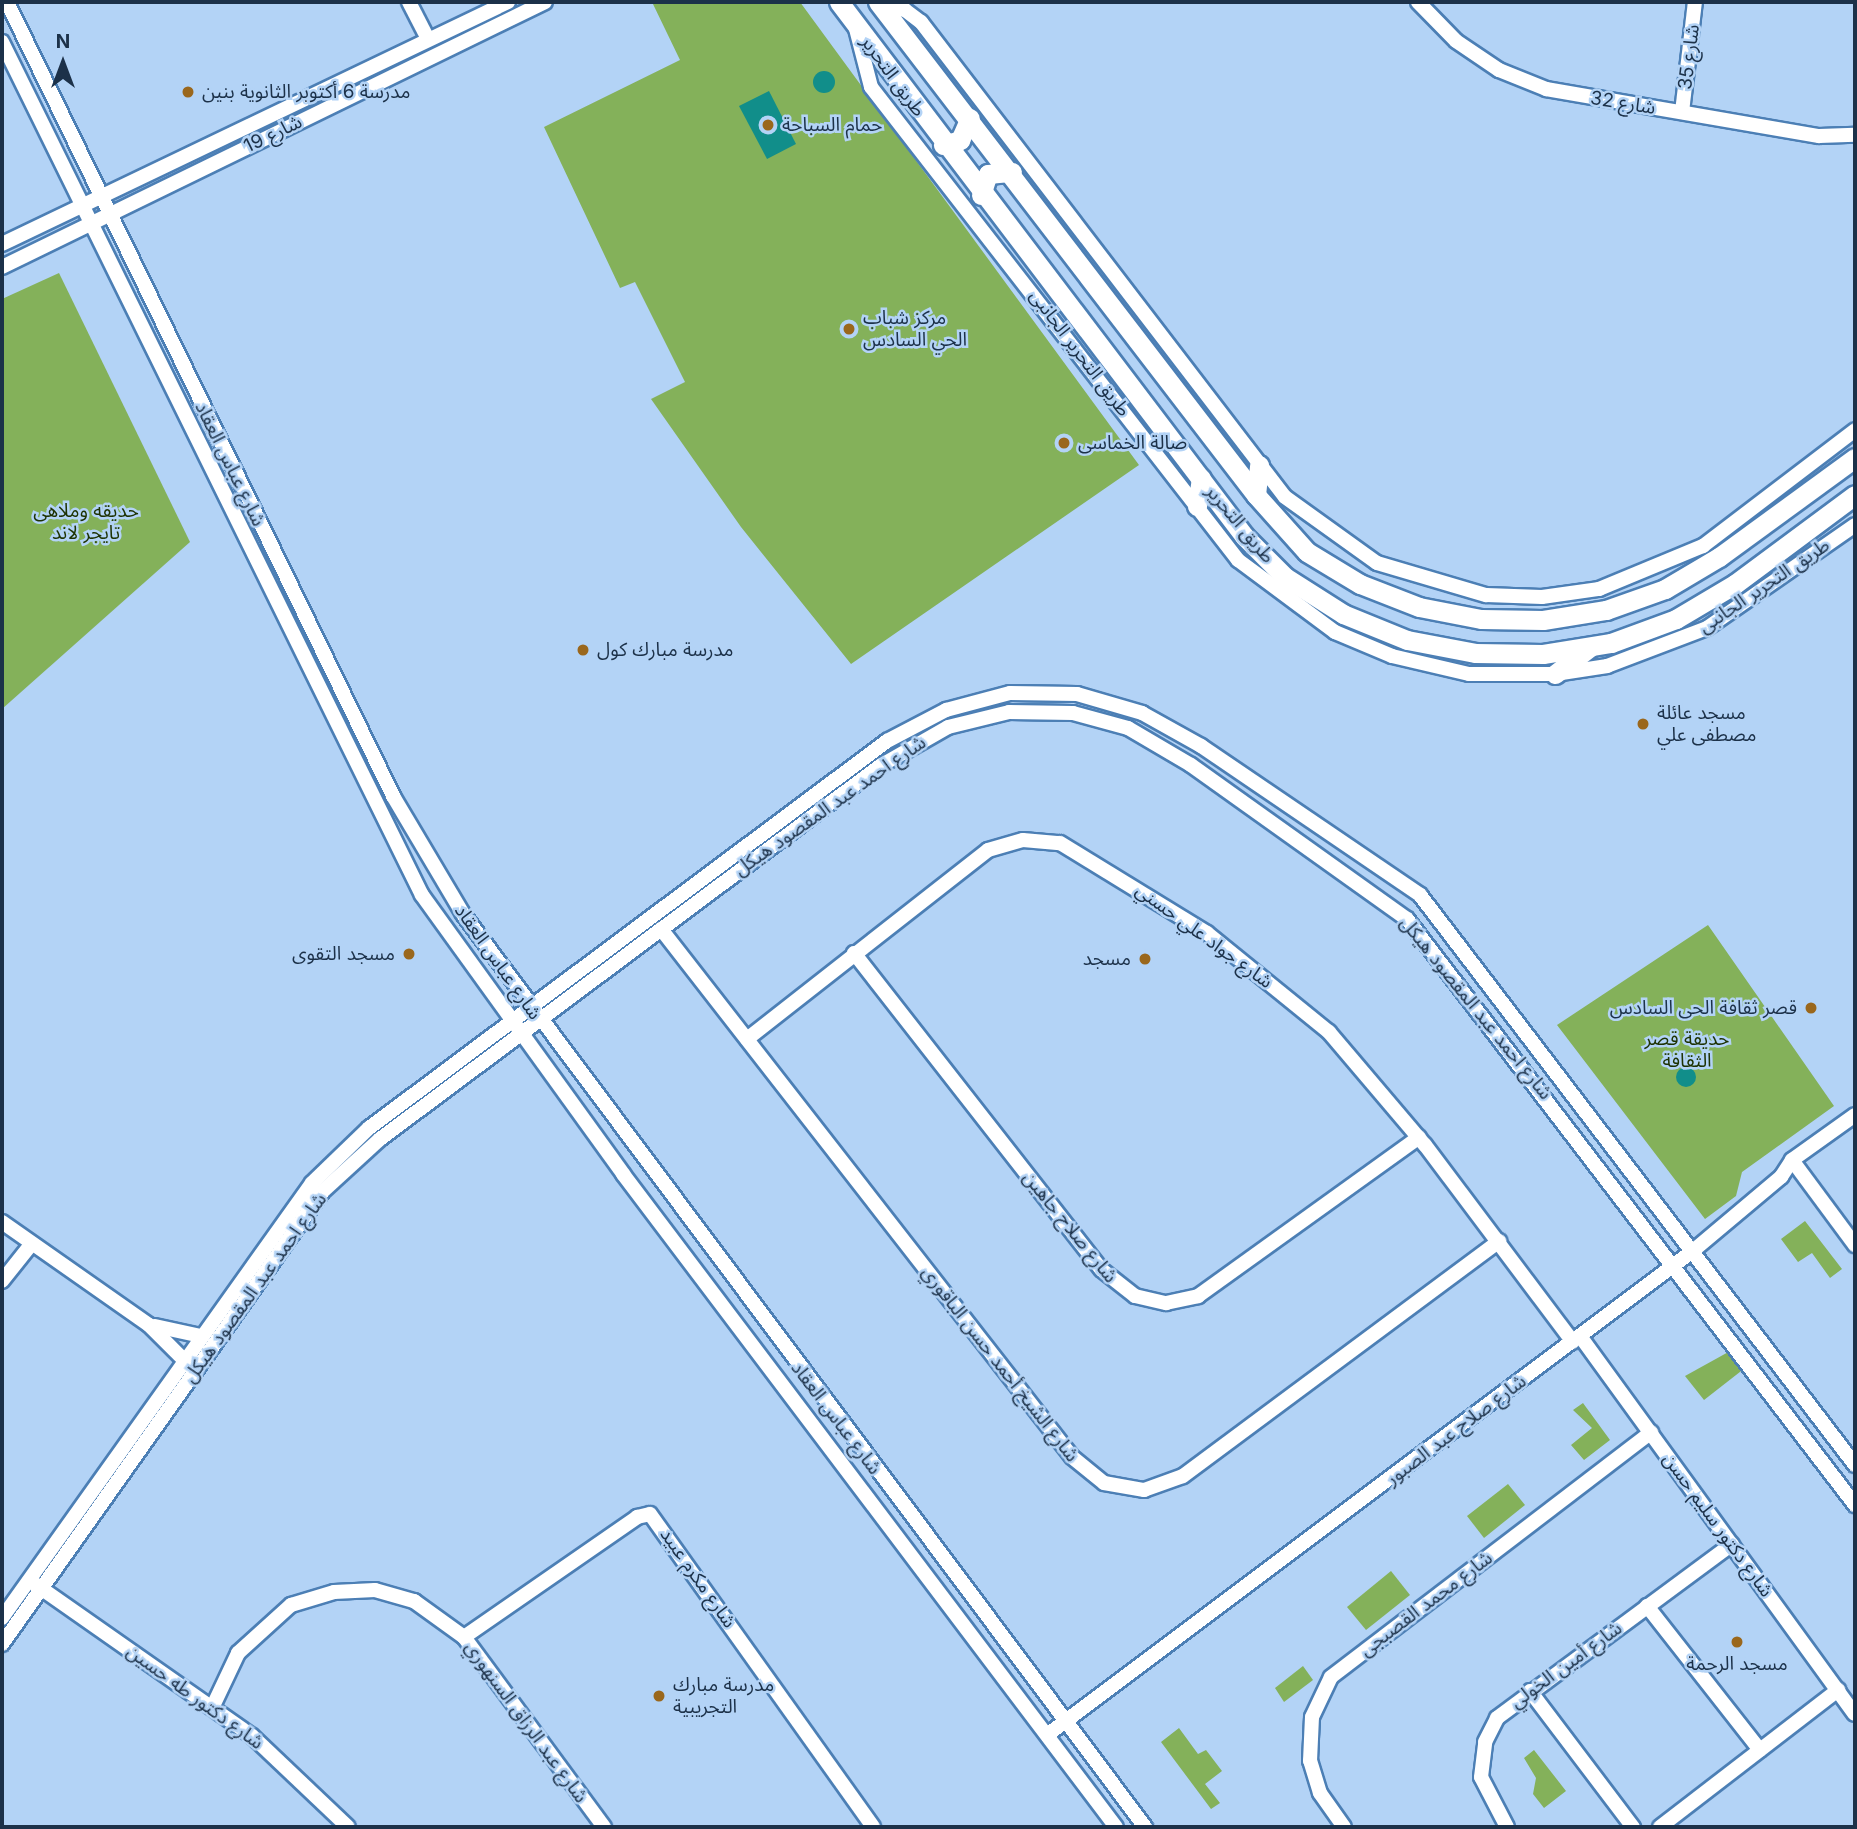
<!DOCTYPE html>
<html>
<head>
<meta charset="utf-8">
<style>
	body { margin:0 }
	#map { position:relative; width:1857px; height:1829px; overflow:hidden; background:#b3d3f6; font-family:Inter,"Noto Sans Arabic",sans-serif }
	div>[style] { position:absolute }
	.green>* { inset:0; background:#84b15a }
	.water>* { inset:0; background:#118e8a }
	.round { border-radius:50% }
	.roads { filter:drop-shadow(2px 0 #4c7fb5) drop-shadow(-2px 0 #4c7fb5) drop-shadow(0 2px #4c7fb5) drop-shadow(0 -2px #4c7fb5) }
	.street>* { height:14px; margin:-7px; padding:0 7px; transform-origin:7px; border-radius:7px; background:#fff }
	.secondary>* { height:19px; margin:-9.5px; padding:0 9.5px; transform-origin:9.5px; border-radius:9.5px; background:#fff }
	.dots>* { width:19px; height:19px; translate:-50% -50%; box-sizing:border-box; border:4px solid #b3d3f6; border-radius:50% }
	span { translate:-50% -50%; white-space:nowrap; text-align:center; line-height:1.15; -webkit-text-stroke:5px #b3d3f6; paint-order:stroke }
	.street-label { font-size:19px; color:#1c3149 }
	.poi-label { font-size:19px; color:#1c3149 }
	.left { translate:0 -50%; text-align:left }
	.right { translate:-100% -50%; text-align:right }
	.park-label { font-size:19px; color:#1d3202 }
	.frame { position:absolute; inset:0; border:4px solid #1c3149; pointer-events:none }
	.north { position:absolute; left:28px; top:28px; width:70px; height:70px; -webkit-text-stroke:5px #b3d3f6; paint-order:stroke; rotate:0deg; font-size:19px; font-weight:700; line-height:28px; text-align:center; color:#1c3149 }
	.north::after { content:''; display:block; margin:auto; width:24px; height:32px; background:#1c3149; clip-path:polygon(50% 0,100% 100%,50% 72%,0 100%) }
</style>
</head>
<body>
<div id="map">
	<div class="green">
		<i style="clip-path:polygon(652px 2px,800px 2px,1139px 465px,851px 664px,741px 527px,651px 399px,685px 382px,635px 282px,620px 288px,544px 127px,680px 60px)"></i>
		<i style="clip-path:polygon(59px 273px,190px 542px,2px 709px,2px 299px)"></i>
		<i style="clip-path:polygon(1708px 925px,1834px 1106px,1742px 1172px,1736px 1196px,1705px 1219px,1557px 1025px)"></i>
		<i style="clip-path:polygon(1805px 1221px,1842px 1269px,1830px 1278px,1812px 1253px,1798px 1262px,1781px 1239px)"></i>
		<i style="clip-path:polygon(1732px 1350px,1745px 1368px,1704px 1400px,1685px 1376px)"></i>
		<i style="clip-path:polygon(1583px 1403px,1610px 1440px,1584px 1460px,1571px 1445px,1592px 1428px,1573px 1410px)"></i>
		<i style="clip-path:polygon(1508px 1484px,1525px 1505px,1484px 1538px,1467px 1516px)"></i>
		<i style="clip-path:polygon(1391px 1571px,1410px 1595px,1366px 1630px,1347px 1607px)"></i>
		<i style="clip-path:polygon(1303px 1666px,1313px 1680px,1284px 1702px,1275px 1688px)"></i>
		<i style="clip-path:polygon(1179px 1728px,1198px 1754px,1206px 1750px,1222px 1771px,1205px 1784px,1220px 1803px,1211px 1809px,1161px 1742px)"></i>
		<i style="clip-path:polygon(1534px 1750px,1566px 1791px,1544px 1808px,1533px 1794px,1536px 1778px,1524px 1758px)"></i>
	</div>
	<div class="water">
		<i class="round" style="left:813px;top:71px;width:22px;height:22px"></i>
		<i style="clip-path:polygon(769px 91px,796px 144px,767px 159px,739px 106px)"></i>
		<i class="round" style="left:1676px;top:1067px;width:20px;height:20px"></i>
	</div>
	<div class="roads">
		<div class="street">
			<i style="left:7px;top:2px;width:883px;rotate:64.07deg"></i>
			<i style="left:393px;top:796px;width:137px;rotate:59.3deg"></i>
			<i style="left:463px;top:914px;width:1140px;rotate:53.24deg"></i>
			<i style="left:409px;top:2px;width:42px;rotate:62.8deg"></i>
			<i style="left:1418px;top:2px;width:54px;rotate:45.7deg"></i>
			<i style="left:1456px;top:41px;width:52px;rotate:34deg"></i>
			<i style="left:1499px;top:70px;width:51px;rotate:22deg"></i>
			<i style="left:1546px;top:89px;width:277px;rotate:9.8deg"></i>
			<i style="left:1819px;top:136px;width:36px;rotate:-2deg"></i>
			<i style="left:882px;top:7px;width:23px;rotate:7deg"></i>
			<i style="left:905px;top:10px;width:20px;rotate:37deg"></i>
			<i style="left:921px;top:22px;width:598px;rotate:52.54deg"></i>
			<i style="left:1285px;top:497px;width:113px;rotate:35.7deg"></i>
			<i style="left:1377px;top:563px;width:114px;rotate:16.4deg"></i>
			<i style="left:1486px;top:595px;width:56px;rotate:2deg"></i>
			<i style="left:1542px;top:597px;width:58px;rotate:-8deg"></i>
			<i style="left:1599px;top:589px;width:113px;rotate:-22.5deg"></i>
			<i style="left:1703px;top:546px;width:191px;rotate:-37.3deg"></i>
			<i style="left:855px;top:25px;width:64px;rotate:75.5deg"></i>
			<i style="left:871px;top:87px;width:599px;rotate:52.19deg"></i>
			<i style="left:1238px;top:560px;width:121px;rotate:36.6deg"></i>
			<i style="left:1335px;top:632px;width:62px;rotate:22.8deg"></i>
			<i style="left:1392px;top:656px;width:79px;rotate:13.2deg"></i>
			<i style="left:1469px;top:674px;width:86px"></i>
			<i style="left:1555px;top:674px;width:53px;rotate:-8.7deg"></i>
			<i style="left:1607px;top:666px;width:107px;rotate:-20.8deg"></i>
			<i style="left:1707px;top:628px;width:180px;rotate:-34.8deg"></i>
			<i style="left:2px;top:42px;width:951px;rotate:63.79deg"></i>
			<i style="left:422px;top:895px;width:344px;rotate:54.2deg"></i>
			<i style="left:623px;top:1174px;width:818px;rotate:52.95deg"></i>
			<i style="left:1682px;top:112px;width:111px;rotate:-83.3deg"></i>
			<i style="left:2px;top:244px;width:561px;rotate:-25.56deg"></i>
			<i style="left:2px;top:267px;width:604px;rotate:-26.01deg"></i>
			<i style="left:661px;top:929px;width:669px;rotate:52.1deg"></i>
			<i style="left:1072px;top:1457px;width:41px;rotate:39.1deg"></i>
			<i style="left:1104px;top:1483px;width:41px;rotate:9.9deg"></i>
			<i style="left:1144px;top:1490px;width:41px;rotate:-19.7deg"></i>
			<i style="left:1183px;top:1476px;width:394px;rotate:-36.6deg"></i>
			<i style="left:854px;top:953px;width:402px;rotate:52deg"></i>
			<i style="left:1102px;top:1270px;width:42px;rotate:38.2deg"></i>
			<i style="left:1135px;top:1296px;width:32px;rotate:13deg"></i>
			<i style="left:1166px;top:1303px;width:33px;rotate:-12deg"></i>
			<i style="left:1198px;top:1296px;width:272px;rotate:-35.7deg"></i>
			<i style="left:747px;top:1039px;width:306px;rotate:-38.1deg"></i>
			<i style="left:988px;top:850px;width:36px;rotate:-16deg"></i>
			<i style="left:1023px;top:840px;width:37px;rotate:5deg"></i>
			<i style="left:1060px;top:843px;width:172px;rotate:31.5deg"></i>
			<i style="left:1207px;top:933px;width:157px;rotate:39.1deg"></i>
			<i style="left:1329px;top:1032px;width:148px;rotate:49.7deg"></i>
			<i style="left:1425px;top:1145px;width:246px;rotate:53.1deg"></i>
			<i style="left:1792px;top:1160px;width:106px;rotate:53.5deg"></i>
			<i style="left:2px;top:1222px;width:179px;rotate:35deg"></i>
			<i style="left:149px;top:1325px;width:49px;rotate:45deg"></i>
			<i style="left:2px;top:1281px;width:43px;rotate:-51.5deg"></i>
			<i style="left:155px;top:1326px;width:47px;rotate:12.3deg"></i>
			<i style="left:1580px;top:1336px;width:467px;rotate:54deg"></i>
			<i style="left:35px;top:1584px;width:265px;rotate:35deg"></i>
			<i style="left:252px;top:1736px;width:132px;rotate:43.5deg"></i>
			<i style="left:1647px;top:1606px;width:183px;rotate:51.9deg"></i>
			<i style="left:2px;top:1618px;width:534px;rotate:-54.52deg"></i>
			<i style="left:312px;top:1183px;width:79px;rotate:-44deg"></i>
			<i style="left:369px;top:1128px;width:647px;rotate:-36.76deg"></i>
			<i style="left:887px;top:741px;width:67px;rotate:-27.7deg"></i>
			<i style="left:946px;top:710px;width:66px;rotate:-14.9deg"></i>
			<i style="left:1010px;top:693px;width:67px;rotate:0.9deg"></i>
			<i style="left:1077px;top:694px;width:68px;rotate:16.3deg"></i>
			<i style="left:1142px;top:713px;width:68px;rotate:29.2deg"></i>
			<i style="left:1201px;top:746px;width:265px;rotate:34.2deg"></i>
			<i style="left:1420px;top:895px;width:717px;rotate:52.65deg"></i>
			<i style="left:464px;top:1637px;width:211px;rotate:-34.7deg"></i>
			<i style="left:637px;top:1517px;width:13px;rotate:-13deg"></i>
			<i style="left:650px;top:1514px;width:384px;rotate:54.5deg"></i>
			<i style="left:2px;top:1644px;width:555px;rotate:-54.68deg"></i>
			<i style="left:323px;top:1191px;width:77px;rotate:-42.4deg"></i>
			<i style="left:380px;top:1139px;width:624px;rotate:-36.72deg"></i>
			<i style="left:880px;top:766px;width:78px;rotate:-29.8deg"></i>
			<i style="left:948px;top:727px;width:63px;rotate:-13.8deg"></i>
			<i style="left:1009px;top:712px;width:64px;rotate:0.9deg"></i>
			<i style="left:1073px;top:713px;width:57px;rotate:15.3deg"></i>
			<i style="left:1128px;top:728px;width:73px;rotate:30.4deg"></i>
			<i style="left:1191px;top:765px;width:265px;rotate:35.5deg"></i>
			<i style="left:1407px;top:919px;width:738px;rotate:52.6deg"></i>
			<i style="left:1530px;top:1691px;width:171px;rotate:52.9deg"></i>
			<i style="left:213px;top:1706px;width:59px;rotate:-64.7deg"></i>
			<i style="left:238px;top:1653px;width:72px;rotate:-42.2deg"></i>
			<i style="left:291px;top:1605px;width:45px;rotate:-16.8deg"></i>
			<i style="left:334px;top:1592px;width:41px;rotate:-2.8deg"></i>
			<i style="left:375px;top:1590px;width:41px;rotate:15.8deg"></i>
			<i style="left:414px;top:1601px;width:62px;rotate:35.8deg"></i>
			<i style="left:464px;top:1637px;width:236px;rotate:53.6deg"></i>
			<i style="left:1047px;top:1735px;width:809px;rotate:-36.86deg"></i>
			<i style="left:1694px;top:1250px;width:114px;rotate:-40deg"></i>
			<i style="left:1781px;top:1177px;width:20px;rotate:-57deg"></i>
			<i style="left:1792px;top:1160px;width:77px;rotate:-35.5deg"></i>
			<i style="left:1344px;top:1827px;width:42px;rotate:-125.2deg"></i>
			<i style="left:1320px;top:1793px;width:34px;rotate:-107deg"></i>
			<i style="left:1310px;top:1761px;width:44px;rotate:-87.4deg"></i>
			<i style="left:1312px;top:1717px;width:44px;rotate:-64.6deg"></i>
			<i style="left:1331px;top:1677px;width:403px;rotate:-37.4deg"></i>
			<i style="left:1507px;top:1827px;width:56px;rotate:-117.5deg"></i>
			<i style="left:1481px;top:1777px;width:35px;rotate:-83deg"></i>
			<i style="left:1485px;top:1742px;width:27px;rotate:-63deg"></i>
			<i style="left:1497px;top:1718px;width:292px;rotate:-36.5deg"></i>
			<i style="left:1660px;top:1827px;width:225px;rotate:-37.6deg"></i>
		</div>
		<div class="secondary">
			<i style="left:839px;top:2px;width:670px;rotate:52.82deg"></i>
			<i style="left:1244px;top:536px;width:58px;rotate:45deg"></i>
			<i style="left:1285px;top:577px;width:69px;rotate:32.5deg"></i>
			<i style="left:1343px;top:614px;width:69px;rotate:22.1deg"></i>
			<i style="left:1407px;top:640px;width:69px;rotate:10.8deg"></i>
			<i style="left:1475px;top:653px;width:68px;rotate:0.8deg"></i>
			<i style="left:1543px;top:654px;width:69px;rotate:-9.2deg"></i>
			<i style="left:1611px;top:643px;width:69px;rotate:-20.3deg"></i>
			<i style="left:1676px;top:619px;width:69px;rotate:-30.7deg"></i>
			<i style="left:1735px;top:584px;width:149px;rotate:-36.6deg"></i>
			<i style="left:878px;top:2px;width:621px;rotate:52.52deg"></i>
			<i style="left:1256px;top:495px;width:76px;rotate:48.2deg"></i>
			<i style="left:1307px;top:552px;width:62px;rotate:31.1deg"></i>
			<i style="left:1360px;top:584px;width:63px;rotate:21.3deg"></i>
			<i style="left:1419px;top:607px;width:63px;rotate:11deg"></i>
			<i style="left:1481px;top:619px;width:62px;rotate:0.9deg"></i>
			<i style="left:1543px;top:620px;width:64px;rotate:-9deg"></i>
			<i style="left:1606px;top:610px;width:63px;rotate:-19.6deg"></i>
			<i style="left:1665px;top:589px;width:63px;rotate:-30.7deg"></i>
			<i style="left:1719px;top:557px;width:168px;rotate:-36.1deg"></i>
			<i style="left:943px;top:145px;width:18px;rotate:-16deg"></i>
			<i style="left:960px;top:140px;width:24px;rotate:-66deg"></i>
			<i style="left:981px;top:195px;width:22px;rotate:-72deg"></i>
			<i style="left:988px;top:174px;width:24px;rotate:-5deg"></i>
			<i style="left:1256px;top:495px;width:30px;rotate:-84deg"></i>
			<i style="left:1197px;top:506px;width:28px;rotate:-82deg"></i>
			<i style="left:1555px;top:674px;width:44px;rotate:-37.6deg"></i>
		</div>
	</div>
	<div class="dots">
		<i style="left:188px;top:92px;background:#9a671c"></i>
		<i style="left:768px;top:125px;background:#9a671c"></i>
		<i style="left:849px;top:329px;background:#9a671c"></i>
		<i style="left:1064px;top:443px;background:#9a671c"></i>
		<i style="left:583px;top:650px;background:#9a671c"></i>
		<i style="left:1643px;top:724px;background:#9a671c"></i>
		<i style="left:409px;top:954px;background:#9a671c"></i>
		<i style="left:1145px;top:959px;background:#9a671c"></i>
		<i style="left:1811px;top:1008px;background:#9a671c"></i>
		<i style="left:1737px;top:1642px;background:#9a671c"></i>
		<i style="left:659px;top:1696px;background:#9a671c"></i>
	</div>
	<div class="street-label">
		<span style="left:1689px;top:57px;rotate:-83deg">شارع 35</span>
		<span style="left:893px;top:76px;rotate:54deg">طريق التحرير</span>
		<span style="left:1623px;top:103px;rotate:9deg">شارع 32</span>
		<span style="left:273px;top:134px;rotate:-26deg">شارع 19</span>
		<span style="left:1080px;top:353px;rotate:53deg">طريق التحرير الجانبى</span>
		<span style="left:230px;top:464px;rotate:64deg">شارع عباس العقاد</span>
		<span style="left:1240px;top:524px;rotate:50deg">طريق التحرير</span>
		<span style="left:1764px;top:586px;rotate:-34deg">طريق التحرير الجانبى</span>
		<span style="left:830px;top:806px;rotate:-35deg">شارع احمد عبد المقصود هيكل</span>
		<span style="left:1204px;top:936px;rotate:36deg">شارع جواد علي حسني</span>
		<span style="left:498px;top:962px;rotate:55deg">شارع عباس العقاد</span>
		<span style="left:1476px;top:1008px;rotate:51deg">شارع احمد عبد المقصود هيكل</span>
		<span style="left:1070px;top:1227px;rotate:51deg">شارع صلاح جاهين</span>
		<span style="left:255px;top:1288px;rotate:-54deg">شارع احمد عبد المقصود هيكل</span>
		<span style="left:1000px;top:1364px;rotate:52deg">شارع الشيخ أحمد حسن الباقوري</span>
		<span style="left:836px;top:1418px;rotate:53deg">شارع عباس العقاد</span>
		<span style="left:1456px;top:1430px;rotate:-37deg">شارع صلاح عبد الصبور</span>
		<span style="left:1718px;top:1525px;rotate:54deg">شارع دكتور سليم حسن</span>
		<span style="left:698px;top:1578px;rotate:55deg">شارع مكرم عبيد</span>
		<span style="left:1426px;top:1604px;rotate:-37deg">شارع محمد القصبجى</span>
		<span style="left:1566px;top:1665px;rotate:-36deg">شارع أمين الخولي</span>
		<span style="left:195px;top:1697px;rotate:36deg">شارع دكتور طه حسين</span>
		<span style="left:526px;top:1722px;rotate:54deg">شارع عبد الرزاق السنهوري</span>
	</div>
	<div class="poi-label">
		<span class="left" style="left:202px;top:92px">مدرسة 6 أكتوبر الثانوية بنين</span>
		<span class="left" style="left:782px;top:125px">حمام السباحة</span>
		<span class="left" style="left:863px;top:329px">مركز شباب<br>الحي السادس</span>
		<span class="left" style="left:1078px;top:443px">صالة الخماسى</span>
		<span class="left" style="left:597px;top:650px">مدرسة مبارك كول</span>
		<span class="left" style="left:1657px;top:724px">مسجد عائلة<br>مصطفى علي</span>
		<span class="right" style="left:395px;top:954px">مسجد التقوى</span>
		<span class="right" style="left:1131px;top:959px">مسجد</span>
		<span class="right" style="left:1797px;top:1008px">قصر ثقافة الحى السادس</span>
		<span style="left:1737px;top:1664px">مسجد الرحمة</span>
		<span class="left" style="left:673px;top:1696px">مدرسة مبارك<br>التجريبية</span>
	</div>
	<div class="park-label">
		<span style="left:86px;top:522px">حديقه وملاهى<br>تايجر لاند</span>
		<span style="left:1687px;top:1050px">حديقة قصر<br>الثقافة</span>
	</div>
	<div class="frame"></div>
	<div class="north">N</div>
</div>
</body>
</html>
